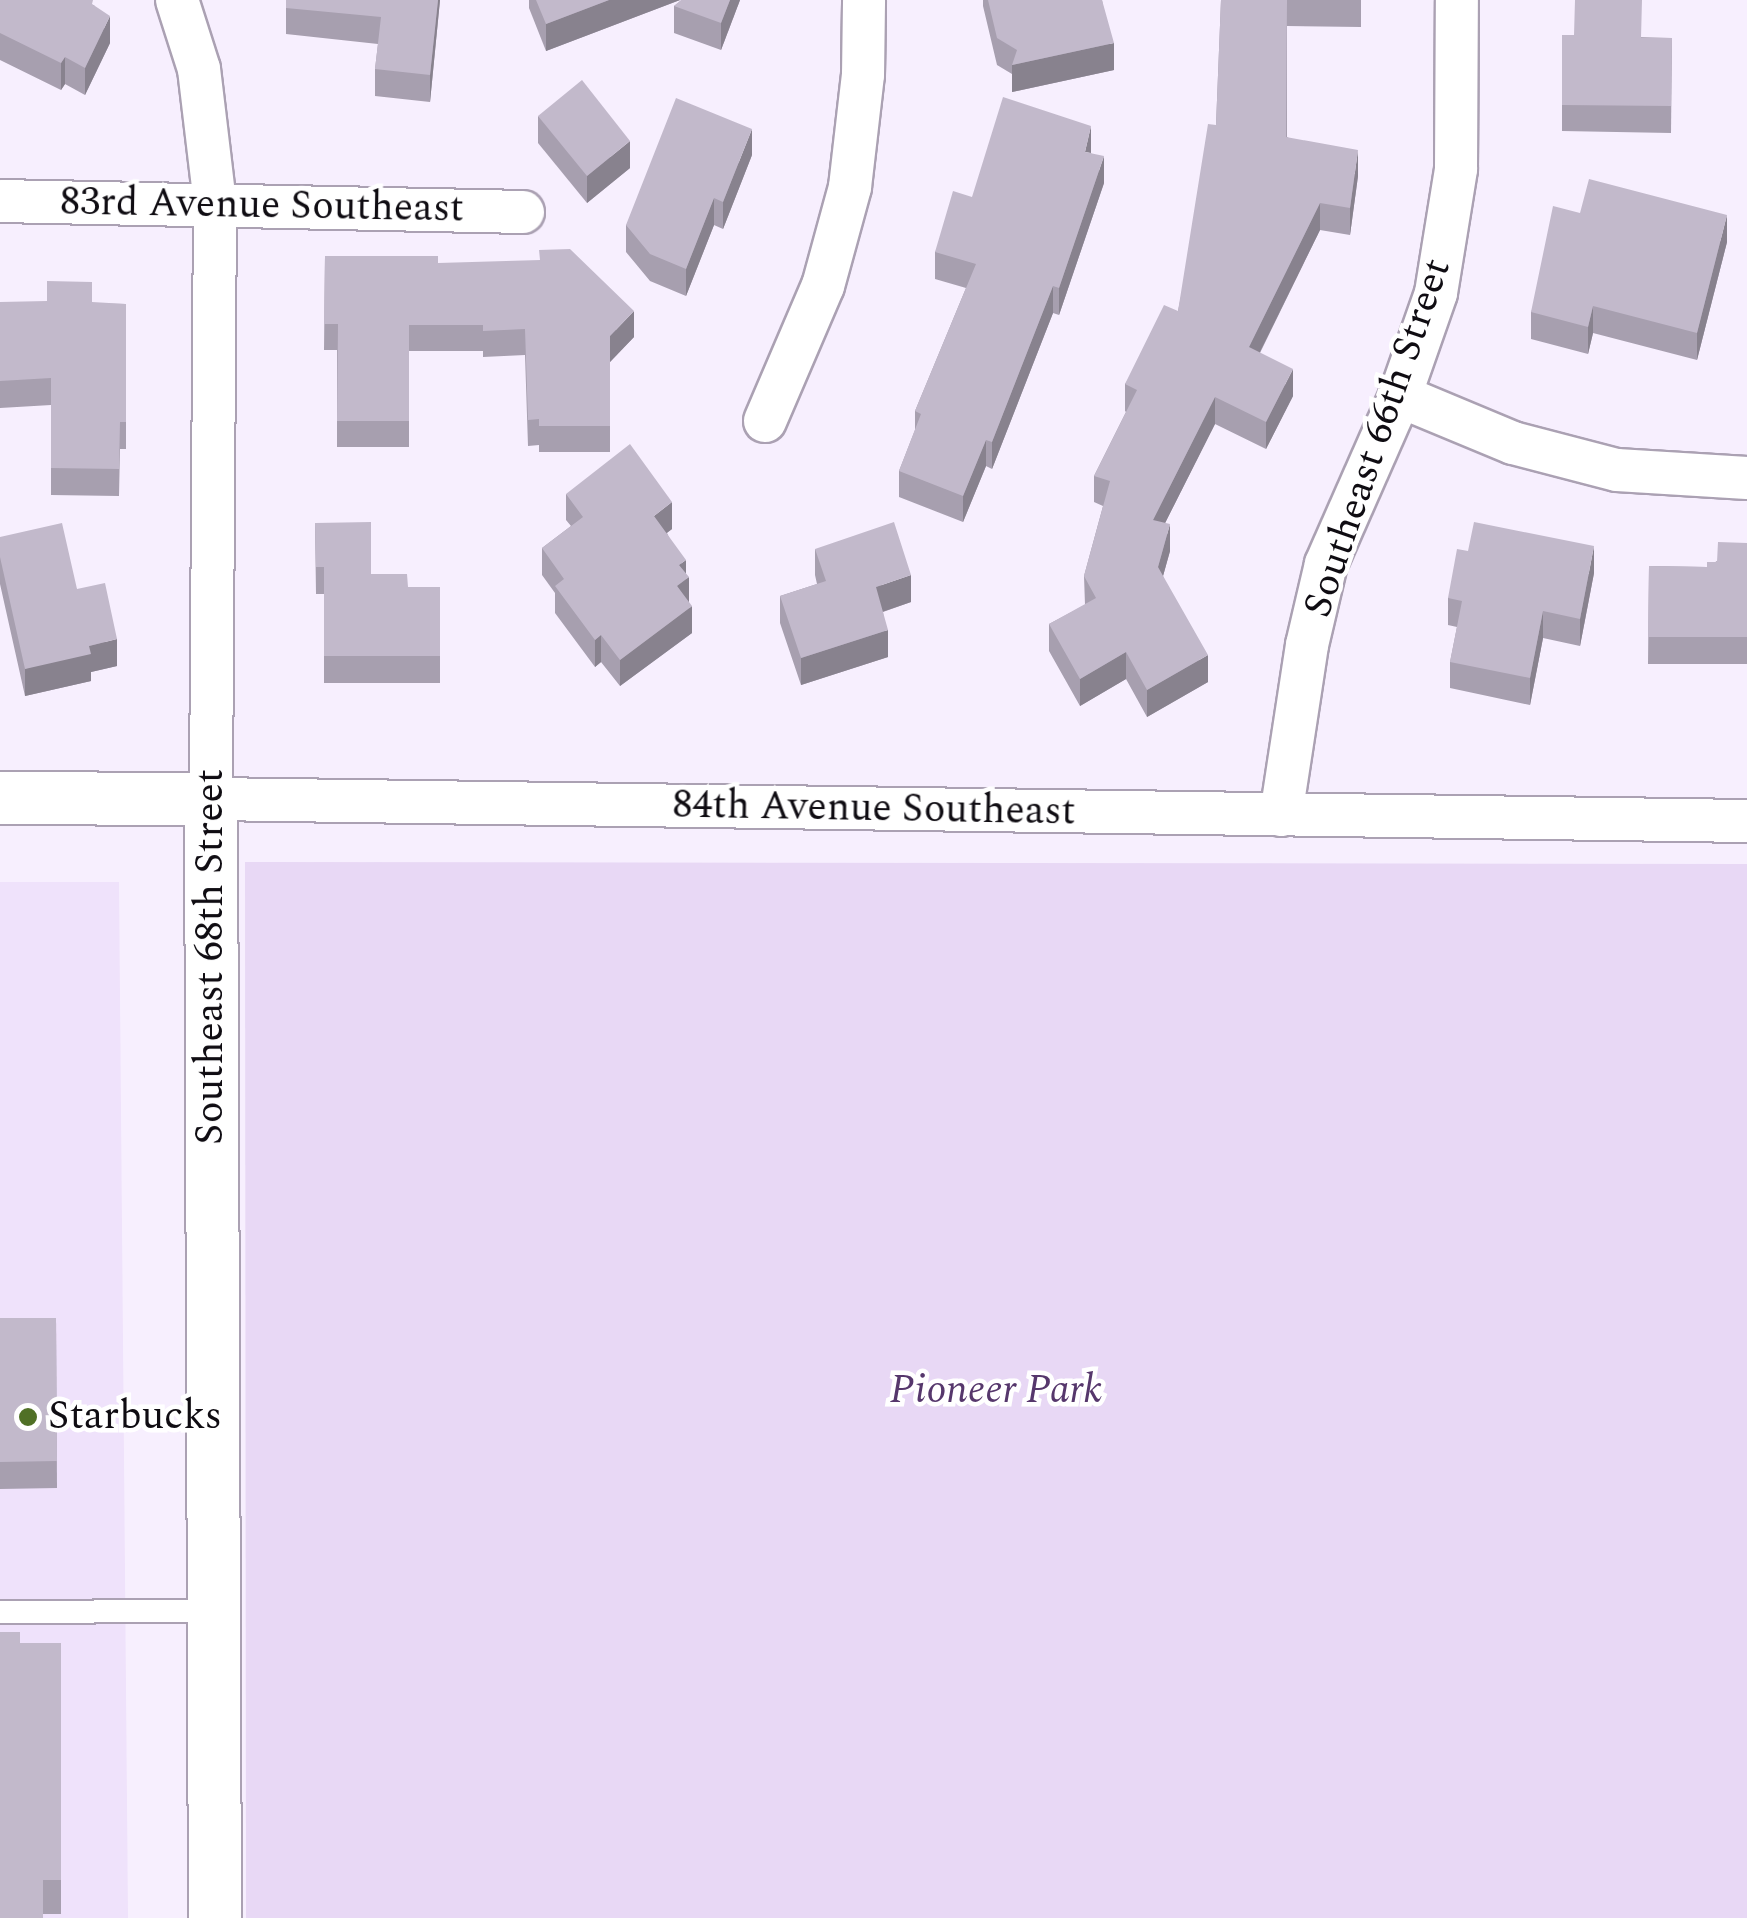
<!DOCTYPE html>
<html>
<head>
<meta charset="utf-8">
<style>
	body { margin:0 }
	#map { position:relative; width:1747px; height:1918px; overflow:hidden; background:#f7effe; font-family:Spectral,serif }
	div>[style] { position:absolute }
	.built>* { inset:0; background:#efe2fb }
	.green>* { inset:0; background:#e8d8f5 }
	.roads { filter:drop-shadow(2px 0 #aba1b3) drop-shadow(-2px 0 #aba1b3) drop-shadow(0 2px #aba1b3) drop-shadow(0 -2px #aba1b3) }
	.service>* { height:22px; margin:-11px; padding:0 11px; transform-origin:11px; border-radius:11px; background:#fff }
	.minor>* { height:42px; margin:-21px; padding:0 21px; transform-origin:21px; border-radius:21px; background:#fff }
	.tertiary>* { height:52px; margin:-26px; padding:0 26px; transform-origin:26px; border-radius:26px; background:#fff }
	.wall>* { inset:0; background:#a79faf }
	.shaded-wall>* { inset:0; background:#88828e }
	.building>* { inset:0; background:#c2b9cb }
	.dots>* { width:28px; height:28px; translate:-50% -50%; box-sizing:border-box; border:5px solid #fff; border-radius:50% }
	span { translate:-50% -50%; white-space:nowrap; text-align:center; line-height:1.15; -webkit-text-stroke:9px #fff; paint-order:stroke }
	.street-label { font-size:40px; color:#0f0c12 }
	.park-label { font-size:40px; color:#56376c; font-style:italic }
	.poi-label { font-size:40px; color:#0f0c12 }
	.left { translate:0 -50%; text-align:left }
</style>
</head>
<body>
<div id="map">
	<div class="built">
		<i style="clip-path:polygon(0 882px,119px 882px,128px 1918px,0 1918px)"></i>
	</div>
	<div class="green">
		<i style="clip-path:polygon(245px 862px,1747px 864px,1747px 1918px,246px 1918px)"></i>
	</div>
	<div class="roads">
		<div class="service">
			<i style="left:0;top:1612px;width:212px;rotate:-0.3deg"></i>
		</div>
		<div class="minor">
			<i style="left:177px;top:0;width:72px;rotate:72.3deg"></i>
			<i style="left:199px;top:69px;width:136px;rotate:83.2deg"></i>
			<i style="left:215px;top:204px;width:595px;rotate:90.39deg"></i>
			<i style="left:211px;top:799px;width:1536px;rotate:0.82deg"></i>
			<i style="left:0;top:201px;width:523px;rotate:1.2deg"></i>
			<i style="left:1400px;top:396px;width:122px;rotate:22.6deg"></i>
			<i style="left:1513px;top:443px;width:107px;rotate:14.6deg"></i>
			<i style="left:1617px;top:470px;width:130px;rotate:3.5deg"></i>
			<i style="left:765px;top:421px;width:147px;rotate:-66.8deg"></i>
			<i style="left:823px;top:286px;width:103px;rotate:-74.7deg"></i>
			<i style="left:850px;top:187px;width:113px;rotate:-83.4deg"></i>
			<i style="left:863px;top:75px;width:75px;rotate:-89.2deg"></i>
			<i style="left:1281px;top:815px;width:172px;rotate:-81.3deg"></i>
			<i style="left:1307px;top:645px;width:83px;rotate:-76.8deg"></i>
			<i style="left:1326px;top:564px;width:184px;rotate:-66.2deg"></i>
			<i style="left:1400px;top:396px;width:109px;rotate:-70.7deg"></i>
			<i style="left:1436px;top:293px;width:126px;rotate:-80.8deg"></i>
			<i style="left:1456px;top:169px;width:169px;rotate:-89.7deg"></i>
		</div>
		<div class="tertiary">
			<i style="left:0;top:798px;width:211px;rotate:0.3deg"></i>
			<i style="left:211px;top:799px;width:1119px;rotate:89.8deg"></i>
		</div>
	</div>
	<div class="wall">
		<i style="clip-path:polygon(0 0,94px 5px,110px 43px,85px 95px,65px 84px,61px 90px,0 60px)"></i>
		<i style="clip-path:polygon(286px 0,440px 0,430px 102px,375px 96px,375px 69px,378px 44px,286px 34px)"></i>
		<i style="clip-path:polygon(529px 0,680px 0,546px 51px,529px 8px)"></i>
		<i style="clip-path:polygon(682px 0,740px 0,721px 50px,674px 33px,674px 6px)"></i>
		<i style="clip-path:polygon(983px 0,1102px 0,1114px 70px,1012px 92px,1012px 74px,997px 65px,983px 6px)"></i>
		<i style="clip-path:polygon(1221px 0,1361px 0,1361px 27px,1287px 26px,1287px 137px,1358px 176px,1350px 235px,1320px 230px,1260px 353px,1293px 396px,1266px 449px,1215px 424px,1165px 523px,1170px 551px,1163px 576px,1208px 682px,1147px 717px,1126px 679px,1080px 706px,1049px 651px,1049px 624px,1085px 605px,1084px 576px,1103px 506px,1094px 502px,1094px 476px,1126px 412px,1125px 411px,1125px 384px,1178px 311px,1216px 125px)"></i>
		<i style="clip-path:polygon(1562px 35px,1672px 38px,1671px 133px,1562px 131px)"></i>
		<i style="clip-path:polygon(538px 116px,630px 168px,587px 203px,538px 143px)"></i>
		<i style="clip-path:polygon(1091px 153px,1104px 183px,1059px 315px,1053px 313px,992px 469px,986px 466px,963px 522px,899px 497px,899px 471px,915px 430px,915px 411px,966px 288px,935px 279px,935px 252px,972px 197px)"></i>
		<i style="clip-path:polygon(752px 155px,723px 229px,714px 225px,686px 296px,650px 281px,626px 252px,626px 225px)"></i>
		<i style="clip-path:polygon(1580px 213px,1727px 242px,1697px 360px,1593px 333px,1588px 354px,1531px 339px,1531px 312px)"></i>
		<i style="clip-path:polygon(325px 256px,438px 263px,634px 337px,610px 362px,610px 452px,539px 452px,539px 445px,528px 446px,525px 355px,483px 357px,483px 351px,409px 351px,409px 447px,337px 447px,337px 350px,324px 350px)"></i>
		<i style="clip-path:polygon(0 302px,126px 304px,126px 449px,120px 449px,119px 496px,51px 495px,51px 405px,0 408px)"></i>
		<i style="clip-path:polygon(566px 494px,672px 529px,667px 533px,686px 574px,692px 633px,620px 686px,601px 662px,595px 667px,555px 613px,555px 593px,542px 575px,542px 548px,571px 526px,566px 520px)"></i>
		<i style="clip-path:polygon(315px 523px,371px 574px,408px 587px,440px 587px,440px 683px,324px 683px,324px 594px,316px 594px)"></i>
		<i style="clip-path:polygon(0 537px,77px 589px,117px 666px,91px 672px,91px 681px,25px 696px,0 584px)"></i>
		<i style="clip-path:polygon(1747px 543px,1747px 664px,1648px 664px,1649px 566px,1707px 567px)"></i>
		<i style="clip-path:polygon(815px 549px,911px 602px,883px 612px,888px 657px,801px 685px,780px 623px,780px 596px,817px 584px,815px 575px)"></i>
		<i style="clip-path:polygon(1594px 573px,1580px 646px,1543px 638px,1530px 705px,1450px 688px,1450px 662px,1457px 627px,1448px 625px,1448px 598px)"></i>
		<i style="clip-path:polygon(0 1318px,56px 1318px,57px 1488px,0 1489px)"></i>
		<i style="clip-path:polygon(20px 1643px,61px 1643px,61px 1914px,43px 1914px)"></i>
	</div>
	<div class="shaded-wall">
		<i style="clip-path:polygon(438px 0,440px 0,430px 102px,430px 75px)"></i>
		<i style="clip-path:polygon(609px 0,680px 0,546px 51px,546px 24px)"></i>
		<i style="clip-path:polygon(730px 0,740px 0,721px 50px,721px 23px)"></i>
		<i style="clip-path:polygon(110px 16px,110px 43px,85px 95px,85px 68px)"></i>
		<i style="clip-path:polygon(1114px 43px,1114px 70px,1012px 92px,1012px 65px)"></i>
		<i style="clip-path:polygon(65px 57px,65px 84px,61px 90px,61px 63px)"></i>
		<i style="clip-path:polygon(1091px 126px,1091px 153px,1085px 152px)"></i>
		<i style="clip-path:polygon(752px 129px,752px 155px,723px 229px,723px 202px)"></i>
		<i style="clip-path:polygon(630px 141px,630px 168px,587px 203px,587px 176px)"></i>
		<i style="clip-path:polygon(1358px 150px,1358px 176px,1350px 235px,1350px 208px)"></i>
		<i style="clip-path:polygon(1104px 156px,1104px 183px,1059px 315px,1059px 288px)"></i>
		<i style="clip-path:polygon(714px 198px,714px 225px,686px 296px,686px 269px)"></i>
		<i style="clip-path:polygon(1320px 203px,1320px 230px,1249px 374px,1249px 347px)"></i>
		<i style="clip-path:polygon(1727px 215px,1727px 242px,1697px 360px,1697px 333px)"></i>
		<i style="clip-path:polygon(1053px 286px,1053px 313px,992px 469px,992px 442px)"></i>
		<i style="clip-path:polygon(1593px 306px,1593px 333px,1588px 354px,1588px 327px)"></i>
		<i style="clip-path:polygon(634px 311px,634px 337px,610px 362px,610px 336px)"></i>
		<i style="clip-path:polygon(1293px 369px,1293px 396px,1266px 449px,1266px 422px)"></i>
		<i style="clip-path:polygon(1215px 397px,1215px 424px,1153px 547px,1153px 520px)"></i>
		<i style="clip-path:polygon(986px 440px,986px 466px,963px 522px,963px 496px)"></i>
		<i style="clip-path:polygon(672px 502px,672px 529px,654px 542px,654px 516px)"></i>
		<i style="clip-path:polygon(1170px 524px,1170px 551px,1158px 594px,1158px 567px)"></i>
		<i style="clip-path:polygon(1594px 546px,1594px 573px,1580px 646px,1580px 619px)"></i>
		<i style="clip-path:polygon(686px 560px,686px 579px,689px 577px,689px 604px,677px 586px,679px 565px)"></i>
		<i style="clip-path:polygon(911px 575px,911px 602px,876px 614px,876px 587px)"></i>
		<i style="clip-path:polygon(692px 606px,692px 633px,620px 686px,620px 660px)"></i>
		<i style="clip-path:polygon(1543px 611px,1543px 638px,1530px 705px,1530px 678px)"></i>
		<i style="clip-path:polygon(888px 630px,888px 657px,801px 685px,801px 658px)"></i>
		<i style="clip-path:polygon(601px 635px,601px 662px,595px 667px,595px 640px)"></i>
		<i style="clip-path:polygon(117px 639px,117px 666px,91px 672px,91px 681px,25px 696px,25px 669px,89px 646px)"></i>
		<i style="clip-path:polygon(1126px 652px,1126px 679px,1080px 706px,1080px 679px)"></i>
		<i style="clip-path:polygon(1208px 655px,1208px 682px,1147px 717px,1147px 690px)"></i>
	</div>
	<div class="building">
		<i style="clip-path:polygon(0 0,93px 0,92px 4px,110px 16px,85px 68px,65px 57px,61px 63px,0 33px)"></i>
		<i style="clip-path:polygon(286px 0,438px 0,430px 75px,375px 69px,381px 17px,286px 8px)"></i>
		<i style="clip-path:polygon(536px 0,609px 0,546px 24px)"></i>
		<i style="clip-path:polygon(681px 0,730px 0,721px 23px,674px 6px)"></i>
		<i style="clip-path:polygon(988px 0,1102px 0,1114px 43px,1012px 65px,1017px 50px,997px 38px)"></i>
		<i style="clip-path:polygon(1221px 0,1287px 0,1286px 137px,1358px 150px,1350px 208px,1320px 203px,1249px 347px,1293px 369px,1266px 422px,1215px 397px,1153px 520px,1170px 524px,1158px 567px,1208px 655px,1147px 690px,1126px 652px,1080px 679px,1049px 624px,1096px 598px,1084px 576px,1110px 481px,1094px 476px,1137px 390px,1125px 384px,1164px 305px,1178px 311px,1208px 124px,1216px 125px)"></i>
		<i style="clip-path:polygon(1575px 0,1642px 0,1641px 38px,1672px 38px,1671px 106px,1562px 105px,1562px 35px,1574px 35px)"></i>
		<i style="clip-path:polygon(582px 80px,630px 141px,587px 176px,538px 116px)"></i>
		<i style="clip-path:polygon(1003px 97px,1091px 126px,1085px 152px,1104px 156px,1059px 288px,1053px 286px,992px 442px,986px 440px,963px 496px,899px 471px,921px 414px,915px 411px,976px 264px,935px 252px,953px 191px,972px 197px)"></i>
		<i style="clip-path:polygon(676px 98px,752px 129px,723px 202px,714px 198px,686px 269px,650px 254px,626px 225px)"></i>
		<i style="clip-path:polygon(1589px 179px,1727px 215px,1697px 333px,1593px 306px,1588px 327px,1531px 312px,1553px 206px,1580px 213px)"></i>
		<i style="clip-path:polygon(570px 249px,634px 311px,610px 336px,610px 426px,539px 426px,539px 419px,528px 420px,525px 329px,483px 331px,483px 325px,409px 325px,409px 421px,337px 421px,338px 324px,324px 324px,325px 256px,438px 256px,438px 263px,540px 260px,539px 250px)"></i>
		<i style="clip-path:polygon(47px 281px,92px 282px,92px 302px,126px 304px,126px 422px,120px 422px,119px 469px,51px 468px,51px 378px,0 381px,0 302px,47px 301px)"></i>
		<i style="clip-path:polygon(630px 444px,672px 502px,654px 516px,686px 560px,679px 565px,689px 577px,677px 586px,692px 606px,620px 660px,601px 635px,595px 640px,555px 586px,564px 579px,542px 548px,583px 517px,566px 494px)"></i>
		<i style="clip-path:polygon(371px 522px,371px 574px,407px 574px,408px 587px,440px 587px,440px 656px,324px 656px,324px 567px,316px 567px,315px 523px)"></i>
		<i style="clip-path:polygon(894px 522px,911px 575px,876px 587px,888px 630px,801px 658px,780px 596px,826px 581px,815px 549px)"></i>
		<i style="clip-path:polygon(1474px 522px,1594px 546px,1580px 619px,1543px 611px,1530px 678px,1450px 662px,1462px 601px,1448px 598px,1457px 549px,1468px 551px)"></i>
		<i style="clip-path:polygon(62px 523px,77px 589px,105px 583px,117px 639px,89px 646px,91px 654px,25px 669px,0 557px,0 537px)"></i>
		<i style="clip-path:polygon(1718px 542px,1747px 543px,1747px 637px,1648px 637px,1649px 566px,1707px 567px,1707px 562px,1717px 562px)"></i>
		<i style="clip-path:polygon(0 1318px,56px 1318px,57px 1461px,0 1462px)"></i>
		<i style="clip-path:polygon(0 1632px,20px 1632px,20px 1643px,61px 1643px,61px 1880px,43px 1880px,43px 1918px,0 1918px)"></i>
	</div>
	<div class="dots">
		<i style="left:28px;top:1417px;background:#507026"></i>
	</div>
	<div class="street-label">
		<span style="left:262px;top:206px;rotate:1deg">83rd Avenue Southeast</span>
		<span style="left:1378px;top:438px;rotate:-71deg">Southeast 66th Street</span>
		<span style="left:874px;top:809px;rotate:1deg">84th Avenue Southeast</span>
		<span style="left:211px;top:957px;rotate:-90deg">Southeast 68th Street</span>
	</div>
	<div class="park-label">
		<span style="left:996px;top:1391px">Pioneer Park</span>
	</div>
	<div class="poi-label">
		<span class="left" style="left:48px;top:1417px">Starbucks</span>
	</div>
</div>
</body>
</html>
